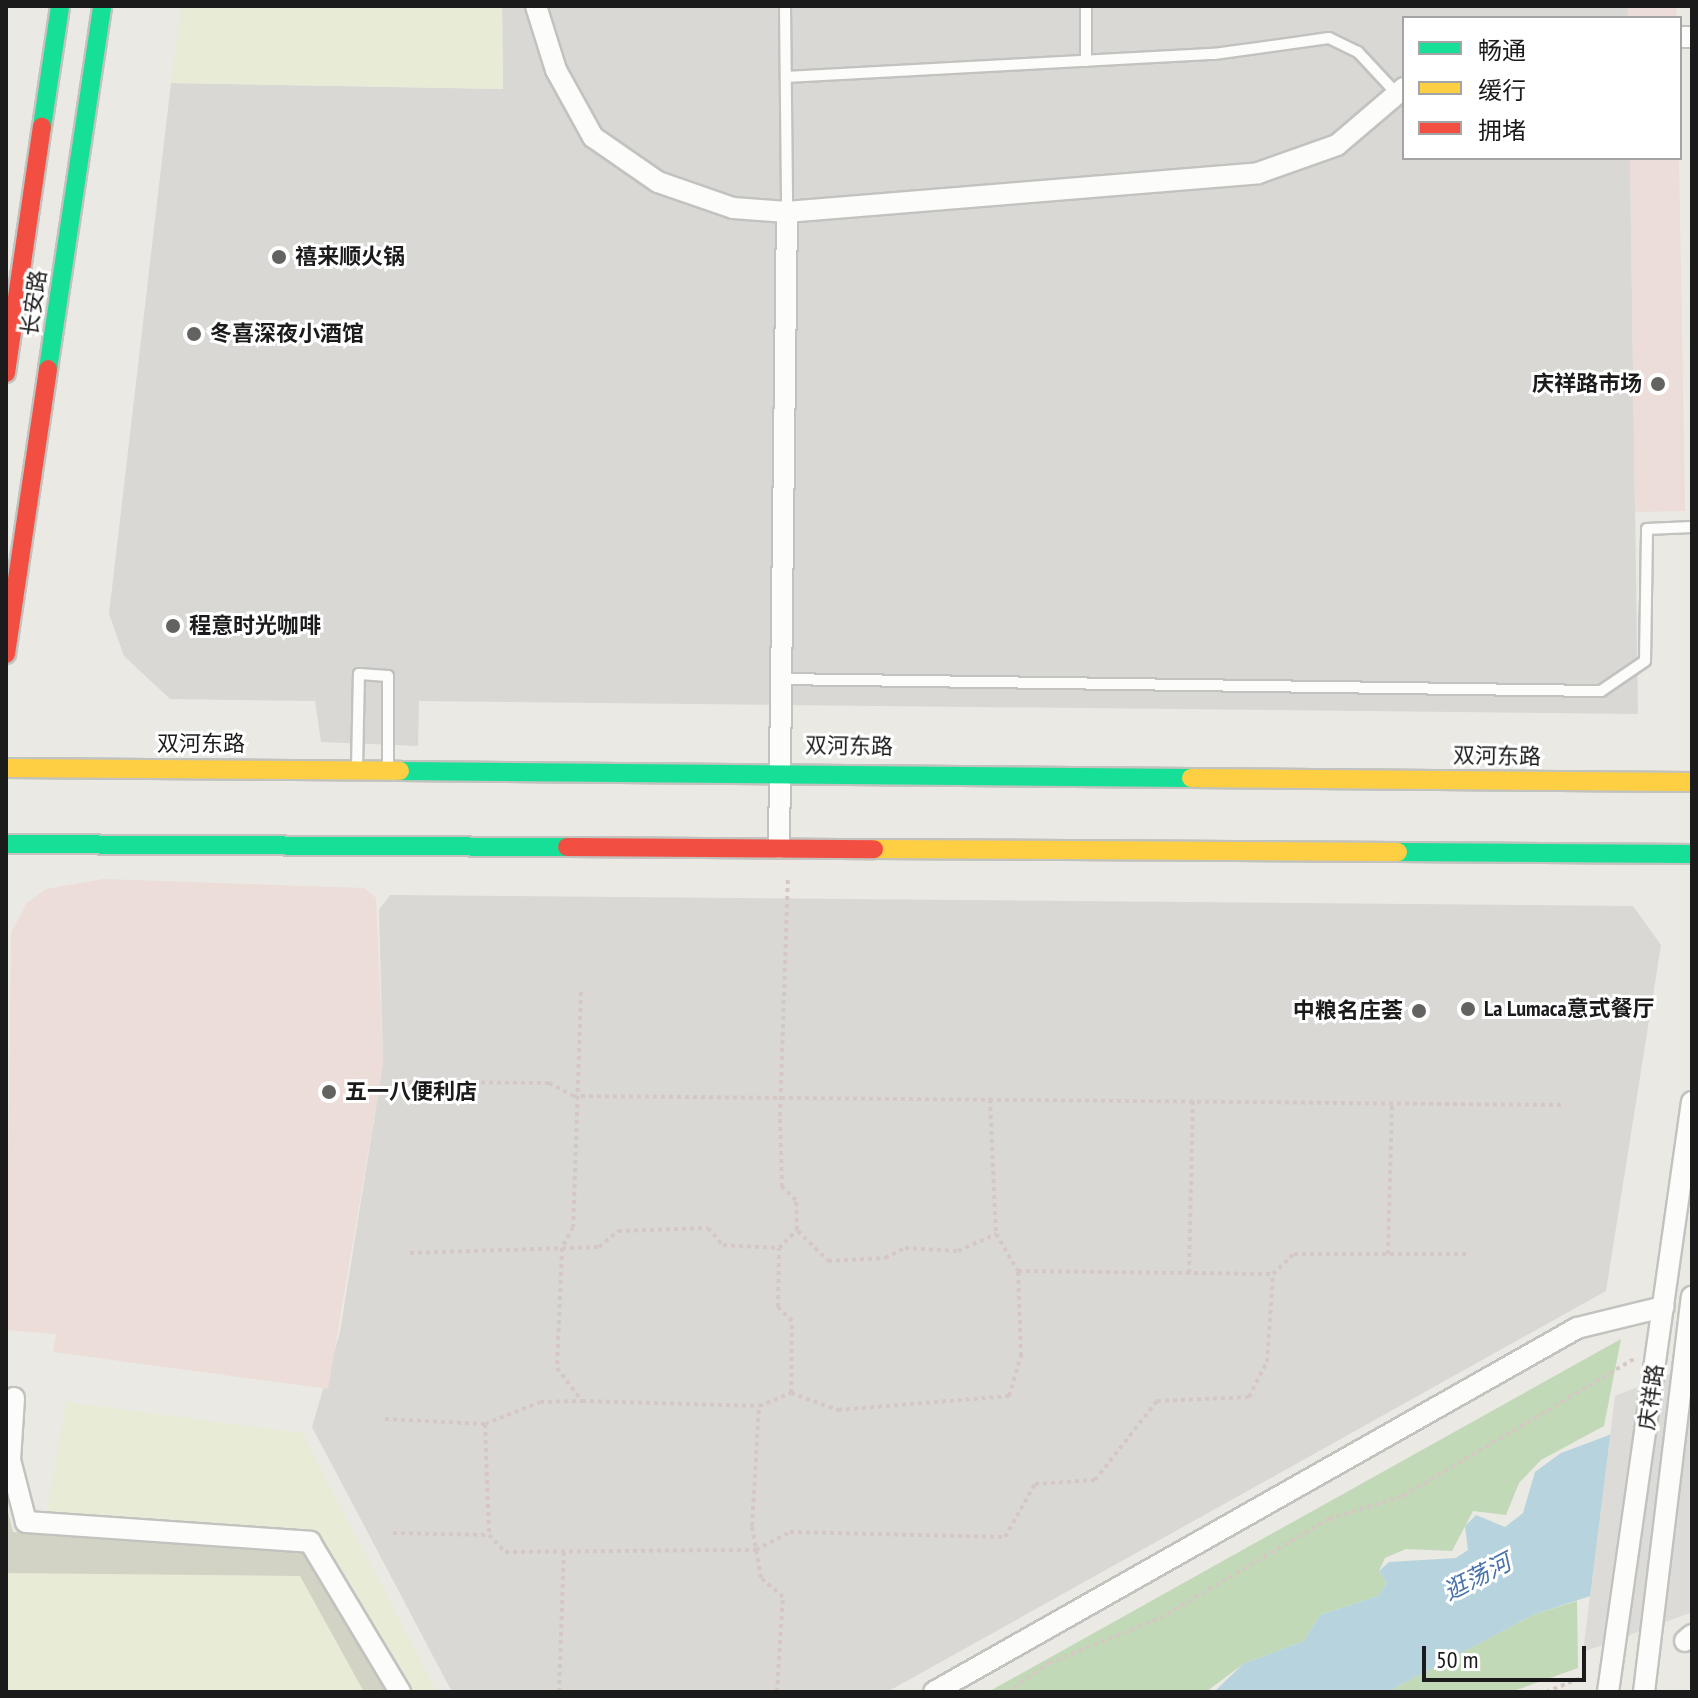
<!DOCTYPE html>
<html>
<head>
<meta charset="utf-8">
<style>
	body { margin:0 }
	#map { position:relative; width:1698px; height:1698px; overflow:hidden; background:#eae9e3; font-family:"PT Sans Narrow","Noto Sans SC",sans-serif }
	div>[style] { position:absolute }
	.residential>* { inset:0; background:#d9d8d5 }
	.commercial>* { inset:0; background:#ecddd8 }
	.construction>* { inset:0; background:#d2d3c5 }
	.farmland>* { inset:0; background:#e8ebd6 }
	.forest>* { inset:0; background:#c2d9b8 }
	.water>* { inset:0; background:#b7d3dd }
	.pier>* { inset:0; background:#dcdbd8 }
	.path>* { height:4px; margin-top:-2px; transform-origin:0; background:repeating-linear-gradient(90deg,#d5c8c4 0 4px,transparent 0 8px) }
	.roads { filter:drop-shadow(2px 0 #c2c2bf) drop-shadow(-2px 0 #c2c2bf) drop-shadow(0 2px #c2c2bf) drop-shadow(0 -2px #c2c2bf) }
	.lane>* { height:10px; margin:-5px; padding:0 5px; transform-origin:5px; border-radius:5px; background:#fcfcfb }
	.street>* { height:20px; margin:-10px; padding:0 10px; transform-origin:10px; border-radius:10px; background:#fcfcfb }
	.fast>* { height:18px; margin:-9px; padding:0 9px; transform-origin:9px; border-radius:9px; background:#16e098 }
	.slow>* { height:18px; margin:-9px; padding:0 9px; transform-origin:9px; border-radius:9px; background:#ffcf43 }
	.jam>* { height:18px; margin:-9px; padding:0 9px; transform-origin:9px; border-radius:9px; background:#f24e42 }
	.dots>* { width:22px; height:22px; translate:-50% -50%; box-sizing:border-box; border:4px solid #fff; border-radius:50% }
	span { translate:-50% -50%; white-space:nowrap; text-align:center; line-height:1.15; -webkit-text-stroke:6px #fff; paint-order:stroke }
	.poi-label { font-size:22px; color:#1b1b1b; font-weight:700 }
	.left { translate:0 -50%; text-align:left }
	.right { translate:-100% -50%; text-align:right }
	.street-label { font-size:22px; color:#1b1b1b }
	.water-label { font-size:24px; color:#4972a9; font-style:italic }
	.frame { position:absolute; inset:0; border:8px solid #1b1b1b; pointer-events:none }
	.legend { position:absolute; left:1402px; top:16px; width:280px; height:144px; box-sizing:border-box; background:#fff; border:2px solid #a4a4a4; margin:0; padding:10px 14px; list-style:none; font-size:24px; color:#1b1b1b }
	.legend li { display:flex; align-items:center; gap:16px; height:40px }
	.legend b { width:40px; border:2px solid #a4a4a4 }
	.scale { position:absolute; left:1422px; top:1646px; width:164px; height:36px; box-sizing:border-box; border:4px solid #1b1b1b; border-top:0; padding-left:10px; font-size:24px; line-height:28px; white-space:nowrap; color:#1b1b1b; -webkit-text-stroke:6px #fff; paint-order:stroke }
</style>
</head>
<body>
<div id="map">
	<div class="residential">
		<i style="clip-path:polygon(502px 6px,1628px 6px,1628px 18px,1404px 18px,1404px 158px,1630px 158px,1638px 714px,419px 701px,418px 746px,321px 742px,315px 701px,170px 699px,124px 656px,109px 614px,171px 83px,503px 89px)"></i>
		<i style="clip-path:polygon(390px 895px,1633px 906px,1661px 945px,1606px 1291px,887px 1692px,452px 1692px,312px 1427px,340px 1332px,383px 1064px,379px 910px)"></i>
	</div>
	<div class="commercial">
		<i style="clip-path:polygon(1628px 6px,1676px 6px,1677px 18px,1628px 18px)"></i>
		<i style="clip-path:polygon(1630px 158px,1679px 158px,1685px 511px,1635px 512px)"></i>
		<i style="clip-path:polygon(103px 879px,364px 888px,376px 898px,383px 1064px,328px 1389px,53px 1352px,56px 1334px,6px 1330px,11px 932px,28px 902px,46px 889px)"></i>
	</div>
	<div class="construction">
		<i style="clip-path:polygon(6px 1504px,13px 1532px,313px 1552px,391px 1692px,6px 1692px)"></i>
	</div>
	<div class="farmland">
		<i style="clip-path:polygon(181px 6px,502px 6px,503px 89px,171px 83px)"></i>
		<i style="clip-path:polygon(66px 1402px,302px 1433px,437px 1692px,402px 1692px,313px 1536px,46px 1515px)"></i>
		<i style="clip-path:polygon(6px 1573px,300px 1576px,364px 1692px,6px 1692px)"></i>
	</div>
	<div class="forest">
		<i style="clip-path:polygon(1621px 1339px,1604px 1426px,1541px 1460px,1519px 1483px,1506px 1515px,1473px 1511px,1452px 1551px,1406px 1549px,1385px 1558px,1379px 1571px,1387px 1583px,1378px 1596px,1320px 1615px,1304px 1641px,1243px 1664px,1206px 1692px,988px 1692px)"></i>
		<i style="clip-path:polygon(1577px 1601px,1578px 1668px,1511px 1692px,1387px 1692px,1535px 1614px)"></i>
	</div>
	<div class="water">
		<i style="clip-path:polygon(1692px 1404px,1692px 1563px,1535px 1614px,1387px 1692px,1214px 1692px,1243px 1664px,1304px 1641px,1320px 1615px,1378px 1596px,1387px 1583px,1379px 1571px,1389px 1562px,1456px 1558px,1468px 1550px,1465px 1526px,1476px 1515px,1505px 1527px,1523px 1513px,1535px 1472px,1561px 1453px)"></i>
	</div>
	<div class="pier">
		<i style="clip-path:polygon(1692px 1365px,1690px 1613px,1583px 1652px,1615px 1396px)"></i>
	</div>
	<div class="path">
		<i style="left:581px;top:992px;width:235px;rotate:91.9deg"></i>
		<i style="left:573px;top:1227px;width:24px;rotate:118deg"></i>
		<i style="left:562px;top:1248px;width:120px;rotate:92.4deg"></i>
		<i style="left:557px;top:1368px;width:41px;rotate:52.9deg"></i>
		<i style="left:582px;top:1401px;width:177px;rotate:1.6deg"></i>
		<i style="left:401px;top:1082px;width:148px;rotate:0.4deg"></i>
		<i style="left:549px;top:1083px;width:27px;rotate:28deg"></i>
		<i style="left:573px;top:1096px;width:988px;rotate:0.52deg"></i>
		<i style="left:990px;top:1099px;width:135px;rotate:87.5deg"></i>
		<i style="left:798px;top:1231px;width:42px;rotate:45deg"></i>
		<i style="left:828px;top:1261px;width:57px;rotate:-3deg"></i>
		<i style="left:885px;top:1258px;width:22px;rotate:-27deg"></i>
		<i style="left:905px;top:1248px;width:53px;rotate:3.2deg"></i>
		<i style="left:958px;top:1251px;width:42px;rotate:-24.1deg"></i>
		<i style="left:996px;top:1234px;width:43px;rotate:59.3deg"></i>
		<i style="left:1018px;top:1271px;width:255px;rotate:0.7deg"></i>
		<i style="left:410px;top:1253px;width:189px;rotate:-1.8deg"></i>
		<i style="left:599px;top:1247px;width:25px;rotate:-40deg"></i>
		<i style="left:618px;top:1231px;width:90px;rotate:-1.9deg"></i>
		<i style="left:708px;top:1228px;width:23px;rotate:49deg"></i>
		<i style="left:723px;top:1245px;width:56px;rotate:3.1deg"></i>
		<i style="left:1388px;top:1254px;width:151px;rotate:-88.5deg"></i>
		<i style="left:1189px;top:1273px;width:172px;rotate:-88.7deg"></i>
		<i style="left:791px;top:1393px;width:50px;rotate:19.9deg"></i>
		<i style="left:838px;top:1410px;width:172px;rotate:-4.7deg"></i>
		<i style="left:1009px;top:1396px;width:42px;rotate:-73.3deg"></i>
		<i style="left:1021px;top:1356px;width:85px;rotate:-92deg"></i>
		<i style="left:385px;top:1419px;width:100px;rotate:2.9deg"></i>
		<i style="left:485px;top:1424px;width:59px;rotate:-21.8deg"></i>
		<i style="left:540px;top:1402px;width:42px;rotate:-1.4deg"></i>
		<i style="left:485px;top:1424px;width:111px;rotate:87.9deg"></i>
		<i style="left:393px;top:1533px;width:96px;rotate:1.2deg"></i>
		<i style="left:489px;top:1535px;width:23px;rotate:47deg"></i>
		<i style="left:505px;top:1552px;width:251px;rotate:-0.5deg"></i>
		<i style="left:756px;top:1550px;width:38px;rotate:-28deg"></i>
		<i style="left:790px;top:1532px;width:215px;rotate:1.3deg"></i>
		<i style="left:1005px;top:1537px;width:61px;rotate:-60.5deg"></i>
		<i style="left:1035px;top:1484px;width:60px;rotate:-3.8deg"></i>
		<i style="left:1095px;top:1480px;width:100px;rotate:-51.9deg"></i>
		<i style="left:1157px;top:1401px;width:92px;rotate:-2.5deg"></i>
		<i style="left:1249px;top:1397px;width:39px;rotate:-63deg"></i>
		<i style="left:1267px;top:1362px;width:88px;rotate:-86.1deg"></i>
		<i style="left:1273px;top:1274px;width:29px;rotate:-44deg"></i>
		<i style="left:1294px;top:1254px;width:175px"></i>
		<i style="left:559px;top:1692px;width:140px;rotate:-88deg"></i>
		<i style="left:777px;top:1692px;width:95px;rotate:-86.4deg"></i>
		<i style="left:783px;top:1597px;width:29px;rotate:-139deg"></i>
		<i style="left:761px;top:1578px;width:53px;rotate:-99.8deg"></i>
		<i style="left:752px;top:1526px;width:120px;rotate:-86.7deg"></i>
		<i style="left:759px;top:1406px;width:35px;rotate:-22deg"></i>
		<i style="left:791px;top:1393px;width:72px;rotate:-89.2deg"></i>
		<i style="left:792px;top:1321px;width:20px;rotate:-135deg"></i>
		<i style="left:778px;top:1307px;width:59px;rotate:-89deg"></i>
		<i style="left:779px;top:1248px;width:25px;rotate:-45deg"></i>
		<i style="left:797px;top:1230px;width:30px;rotate:-92deg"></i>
		<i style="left:796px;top:1200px;width:19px;rotate:-137deg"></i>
		<i style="left:782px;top:1187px;width:71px;rotate:-91.6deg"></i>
		<i style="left:780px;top:1116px;width:236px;rotate:-88.1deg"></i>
		<i style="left:1007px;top:1692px;width:51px;rotate:-34.6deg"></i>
		<i style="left:1049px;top:1663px;width:120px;rotate:-22.1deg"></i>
		<i style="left:1160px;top:1618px;width:196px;rotate:-30.4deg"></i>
		<i style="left:1329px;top:1519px;width:77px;rotate:-17.3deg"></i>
		<i style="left:1403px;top:1496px;width:272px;rotate:-30.7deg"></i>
		<i style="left:1546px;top:1692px;width:40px;rotate:-22deg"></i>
	</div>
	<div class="roads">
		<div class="lane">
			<i style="left:785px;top:6px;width:206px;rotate:89.4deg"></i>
			<i style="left:1086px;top:6px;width:55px;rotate:90deg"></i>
			<i style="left:786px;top:77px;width:429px;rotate:-3.1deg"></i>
			<i style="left:1214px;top:54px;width:116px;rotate:-7.9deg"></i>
			<i style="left:1329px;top:38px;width:32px;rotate:26deg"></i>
			<i style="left:1358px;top:52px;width:59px;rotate:47.1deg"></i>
			<i style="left:779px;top:679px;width:822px;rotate:0.84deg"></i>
			<i style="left:1601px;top:691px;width:53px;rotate:-34.3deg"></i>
			<i style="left:1645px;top:661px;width:132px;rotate:-89.1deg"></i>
			<i style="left:1647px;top:529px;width:45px;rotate:-2.5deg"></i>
			<i style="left:357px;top:768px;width:94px;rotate:-88.8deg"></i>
			<i style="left:359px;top:674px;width:29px;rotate:4deg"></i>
			<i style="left:388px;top:676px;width:92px;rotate:90deg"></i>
		</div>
		<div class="street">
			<i style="left:536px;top:6px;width:67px;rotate:72.6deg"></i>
			<i style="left:556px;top:70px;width:77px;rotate:61.1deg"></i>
			<i style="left:593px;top:137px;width:79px;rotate:34.7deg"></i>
			<i style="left:658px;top:182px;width:79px;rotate:19.1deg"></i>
			<i style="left:733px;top:208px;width:54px;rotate:4.2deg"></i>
			<i style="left:1680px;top:37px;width:12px"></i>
			<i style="left:779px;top:848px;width:636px;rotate:-89.28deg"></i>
			<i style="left:787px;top:212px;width:473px;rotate:-4.7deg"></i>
			<i style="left:1258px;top:173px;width:84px;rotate:-19.5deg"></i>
			<i style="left:1337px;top:145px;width:88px;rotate:-40.4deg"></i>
			<i style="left:14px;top:1398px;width:62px;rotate:93.7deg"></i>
			<i style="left:10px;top:1460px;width:64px;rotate:75.5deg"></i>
			<i style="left:26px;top:1522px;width:285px;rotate:4deg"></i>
			<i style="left:310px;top:1542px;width:175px;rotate:59deg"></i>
			<i style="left:1685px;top:1641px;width:9px;rotate:-41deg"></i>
			<i style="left:934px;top:1692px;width:739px;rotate:-29.51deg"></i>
			<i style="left:1577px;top:1328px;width:89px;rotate:-13.7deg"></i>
			<i style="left:1608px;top:1692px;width:596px;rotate:-81.9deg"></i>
			<i style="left:1644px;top:1692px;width:398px;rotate:-83.1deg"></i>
		</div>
		<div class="fast">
			<i style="left:42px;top:127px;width:122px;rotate:-81.5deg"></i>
			<i style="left:48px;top:369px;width:367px;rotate:-81.5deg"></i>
			<i style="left:400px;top:771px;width:791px;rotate:0.51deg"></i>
			<i style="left:6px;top:844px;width:561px;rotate:0.31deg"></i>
			<i style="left:1398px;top:852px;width:294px;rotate:0.4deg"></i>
		</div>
		<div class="slow">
			<i style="left:6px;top:768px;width:394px;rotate:0.4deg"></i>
			<i style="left:1191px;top:778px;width:501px;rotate:0.46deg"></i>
			<i style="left:874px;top:849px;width:524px;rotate:0.33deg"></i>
		</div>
		<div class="jam">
			<i style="left:6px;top:373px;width:249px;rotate:-81.7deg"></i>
			<i style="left:6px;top:654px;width:288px;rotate:-81.6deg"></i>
			<i style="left:567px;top:847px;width:307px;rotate:0.4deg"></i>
		</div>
	</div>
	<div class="dots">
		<i style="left:279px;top:257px;background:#636361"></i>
		<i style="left:194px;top:334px;background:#636361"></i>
		<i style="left:1658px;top:384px;background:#636361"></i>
		<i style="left:173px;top:626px;background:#636361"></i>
		<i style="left:1468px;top:1009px;background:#636361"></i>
		<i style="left:1419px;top:1011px;background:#636361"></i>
		<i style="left:329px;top:1092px;background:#636361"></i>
	</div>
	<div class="poi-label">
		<span class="left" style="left:295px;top:257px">禧来顺火锅</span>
		<span class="left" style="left:210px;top:334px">冬喜深夜小酒馆</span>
		<span class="right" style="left:1642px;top:384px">庆祥路市场</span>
		<span class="left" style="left:189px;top:626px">程意时光咖啡</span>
		<span class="left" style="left:1484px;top:1009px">La Lumaca意式餐厅</span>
		<span class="right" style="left:1403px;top:1011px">中粮名庄荟</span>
		<span class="left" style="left:345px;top:1092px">五一八便利店</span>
	</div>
	<div class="street-label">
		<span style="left:34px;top:303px;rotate:-82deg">长安路</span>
		<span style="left:201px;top:744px">双河东路</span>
		<span style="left:849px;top:746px;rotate:1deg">双河东路</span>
		<span style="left:1497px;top:756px;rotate:1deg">双河东路</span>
		<span style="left:1651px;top:1397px;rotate:-82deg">庆祥路</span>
	</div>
	<div class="water-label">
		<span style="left:1477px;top:1577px;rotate:-27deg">逛荡河</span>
	</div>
	<div class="frame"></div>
	<ul class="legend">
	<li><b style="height:10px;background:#16e098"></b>畅通</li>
	<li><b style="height:10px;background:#ffcf43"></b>缓行</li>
	<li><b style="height:10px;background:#f24e42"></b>拥堵</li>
	</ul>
	<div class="scale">50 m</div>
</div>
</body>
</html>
